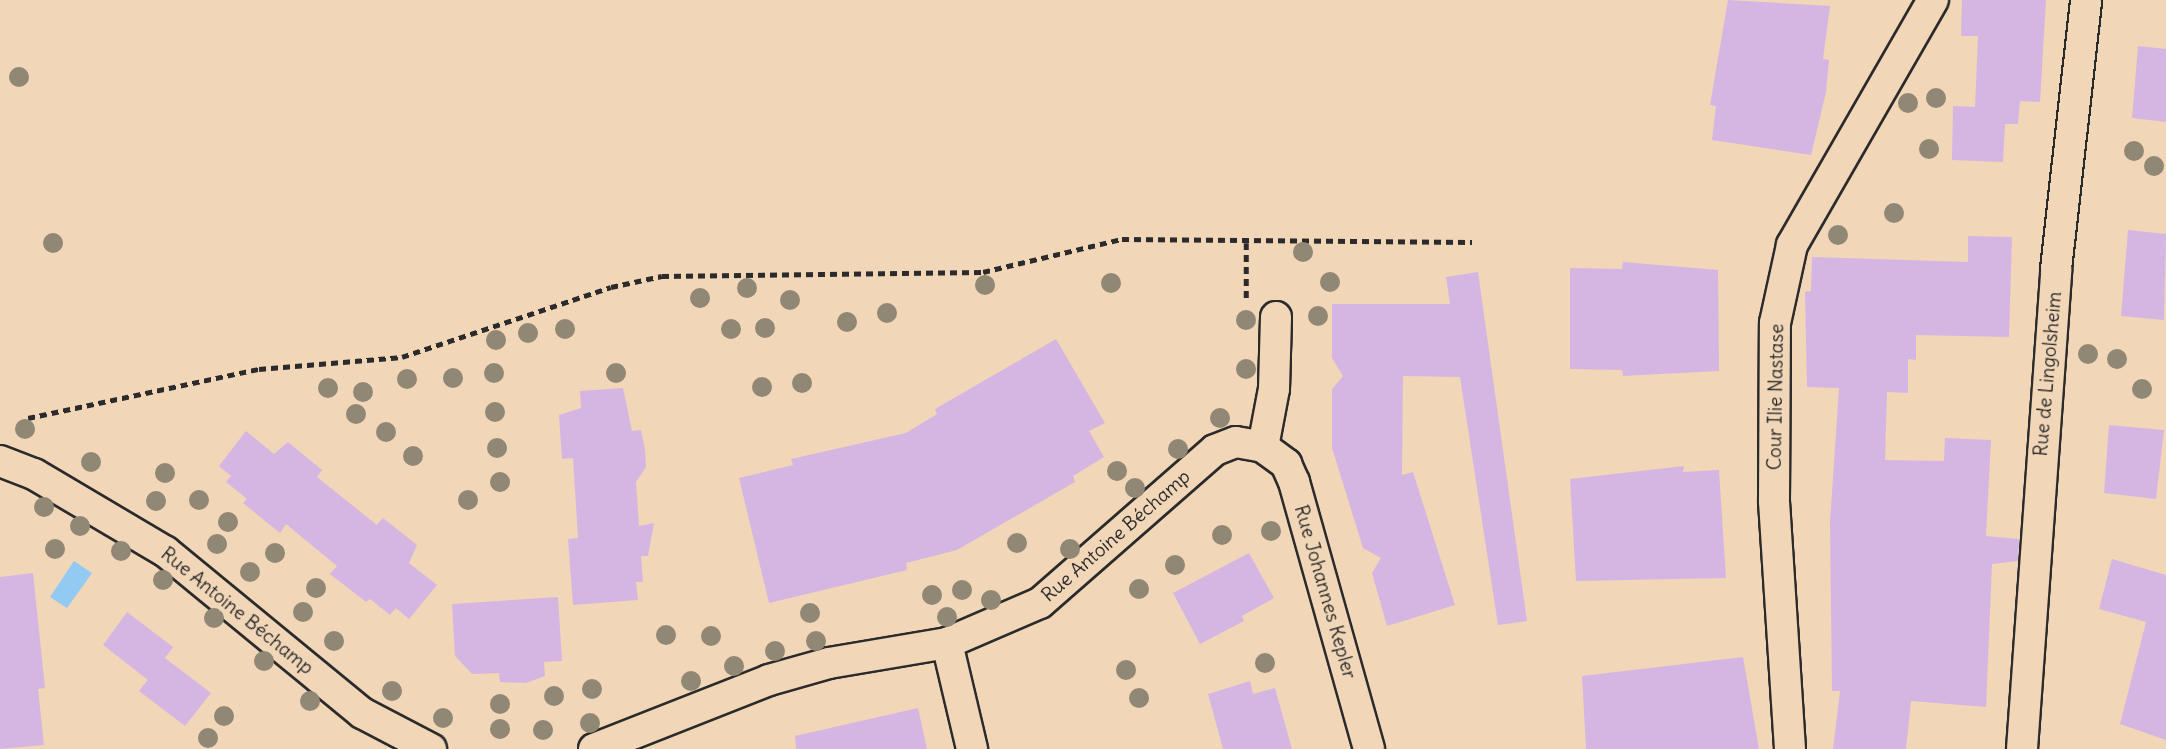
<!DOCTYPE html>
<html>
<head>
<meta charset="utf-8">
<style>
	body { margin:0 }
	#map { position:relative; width:2166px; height:749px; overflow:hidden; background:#f1d6b8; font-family:Delius,sans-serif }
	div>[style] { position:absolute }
	.water>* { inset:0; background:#92caf1 }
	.building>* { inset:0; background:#d5b6e3 }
	.path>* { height:4.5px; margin-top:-2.25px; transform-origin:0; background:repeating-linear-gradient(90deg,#2b2b2b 0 7px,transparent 0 12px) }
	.roads { filter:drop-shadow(2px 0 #2b2b2b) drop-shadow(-2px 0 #2b2b2b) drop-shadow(0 2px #2b2b2b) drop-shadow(0 -2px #2b2b2b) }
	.minor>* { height:30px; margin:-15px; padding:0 15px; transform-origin:15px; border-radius:15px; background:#f1d6b8 }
	.trees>* { width:20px; height:20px; margin:-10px; border-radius:50%; background:#908774 }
	span { translate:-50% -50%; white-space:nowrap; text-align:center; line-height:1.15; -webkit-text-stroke:7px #f1d6b8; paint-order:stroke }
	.street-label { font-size:19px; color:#2b2b2b }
</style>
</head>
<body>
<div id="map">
	<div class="water">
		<i style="clip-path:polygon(74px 561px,92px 573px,67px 608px,50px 597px)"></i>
	</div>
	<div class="building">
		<i style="clip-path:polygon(1728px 0,1830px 6px,1823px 59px,1829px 60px,1826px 92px,1811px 155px,1712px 140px,1716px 106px,1710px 105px)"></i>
		<i style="clip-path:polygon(1962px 0,2046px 0,2040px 102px,2020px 101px,2018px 124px,2005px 124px,2003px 162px,1952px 160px,1953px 106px,1975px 107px,1978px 36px,1961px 36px)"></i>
		<i style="clip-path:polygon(2138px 46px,2166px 49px,2166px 122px,2132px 118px)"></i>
		<i style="clip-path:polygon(2128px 230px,2166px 234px,2164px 320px,2121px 316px)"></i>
		<i style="clip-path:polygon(1968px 236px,2012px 237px,2009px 337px,1916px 335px,1916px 360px,1908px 359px,1908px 393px,1887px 392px,1885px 460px,1944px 461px,1945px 438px,1991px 440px,1986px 536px,2019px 539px,2018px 561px,1992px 564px,1986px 707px,1911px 701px,1906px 749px,1833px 749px,1840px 691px,1832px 691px,1830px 522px,1839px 388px,1807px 387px,1805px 292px,1811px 291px,1812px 257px,1968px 262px)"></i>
		<i style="clip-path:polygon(1623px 262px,1718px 270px,1719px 371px,1623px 376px,1622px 370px,1570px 369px,1570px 268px,1622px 269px)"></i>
		<i style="clip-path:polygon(1478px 272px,1527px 621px,1498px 625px,1460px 377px,1403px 376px,1402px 475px,1413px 472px,1455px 605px,1387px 626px,1372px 573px,1381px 558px,1363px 548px,1332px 448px,1332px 389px,1343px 376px,1332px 358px,1332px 304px,1450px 304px,1446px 277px)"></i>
		<i style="clip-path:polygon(1056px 339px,1105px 423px,1089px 431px,1104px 457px,1073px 476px,1075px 482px,957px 550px,906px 563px,907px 570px,769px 603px,739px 478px,793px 465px,791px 459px,906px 433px,937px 414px,935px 409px)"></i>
		<i style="clip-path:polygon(623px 388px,632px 431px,641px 430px,645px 450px,646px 467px,636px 482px,639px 526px,654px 523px,648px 556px,641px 556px,643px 582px,636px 582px,638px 600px,573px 605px,568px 539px,578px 538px,573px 458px,562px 459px,559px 415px,581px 408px,580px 391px)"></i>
		<i style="clip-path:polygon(2109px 425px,2164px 430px,2156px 499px,2104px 493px)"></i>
		<i style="clip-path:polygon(246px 431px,274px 454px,288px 442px,322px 470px,317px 477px,377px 525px,383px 518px,417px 545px,409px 563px,437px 585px,409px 619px,396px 608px,390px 615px,370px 599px,366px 602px,330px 574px,337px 566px,286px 524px,280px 533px,243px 503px,247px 499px,226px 482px,231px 476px,219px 466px)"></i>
		<i style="clip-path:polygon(1684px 466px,1683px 472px,1719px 470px,1726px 578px,1576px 581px,1570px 479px)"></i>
		<i style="clip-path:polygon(1249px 553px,1274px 598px,1242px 616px,1244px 621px,1200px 644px,1173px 593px)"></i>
		<i style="clip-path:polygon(2112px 559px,2166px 575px,2166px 740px,2120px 724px,2146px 622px,2099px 609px)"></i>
		<i style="clip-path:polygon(33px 573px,45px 688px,38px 689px,44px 745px,0 749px,0 577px)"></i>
		<i style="clip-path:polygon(558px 597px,562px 661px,544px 662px,545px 676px,526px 683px,500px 682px,499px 673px,472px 674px,455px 656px,452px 604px)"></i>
		<i style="clip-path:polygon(127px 612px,173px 647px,165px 658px,211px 693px,185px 726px,139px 691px,156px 669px,148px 680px,103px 645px)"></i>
		<i style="clip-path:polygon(1743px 657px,1759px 749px,1586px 749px,1582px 676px)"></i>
		<i style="clip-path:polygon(1250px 681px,1253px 694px,1275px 688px,1292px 749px,1223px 749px,1208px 694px)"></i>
		<i style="clip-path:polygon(918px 708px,927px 749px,796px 749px,795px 736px)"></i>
	</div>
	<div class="path">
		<i style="left:1246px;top:298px;width:55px;rotate:-90deg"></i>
		<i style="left:28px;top:418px;width:236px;rotate:-12deg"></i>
		<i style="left:259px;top:369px;width:144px;rotate:-4.8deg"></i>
		<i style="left:402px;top:357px;width:220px;rotate:-18.5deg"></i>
		<i style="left:611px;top:287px;width:52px;rotate:-12.2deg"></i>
		<i style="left:662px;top:276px;width:321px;rotate:-0.7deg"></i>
		<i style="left:983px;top:272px;width:143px;rotate:-13.4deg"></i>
		<i style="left:1122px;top:239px;width:350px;rotate:0.5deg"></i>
	</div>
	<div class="roads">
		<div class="minor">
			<i style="left:1263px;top:447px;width:29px;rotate:36deg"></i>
			<i style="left:1286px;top:464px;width:20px;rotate:66deg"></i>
			<i style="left:1294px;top:482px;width:277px;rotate:74.3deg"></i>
			<i style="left:0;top:461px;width:36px;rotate:21deg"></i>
			<i style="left:34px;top:474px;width:153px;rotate:30.6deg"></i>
			<i style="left:166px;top:552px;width:254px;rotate:39.4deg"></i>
			<i style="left:362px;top:713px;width:78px;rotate:27.6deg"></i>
			<i style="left:947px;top:643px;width:109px;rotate:76.7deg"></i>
			<i style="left:594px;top:749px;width:188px;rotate:-21.5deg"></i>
			<i style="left:769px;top:680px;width:62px;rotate:-15.8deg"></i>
			<i style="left:829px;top:663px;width:120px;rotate:-9.6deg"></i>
			<i style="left:947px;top:643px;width:101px;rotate:-23.3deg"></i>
			<i style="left:1040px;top:603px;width:232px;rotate:-41.2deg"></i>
			<i style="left:1215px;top:450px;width:22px;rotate:-21deg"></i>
			<i style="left:1236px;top:442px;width:27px;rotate:10deg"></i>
			<i style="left:1263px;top:447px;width:59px;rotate:-79.3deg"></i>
			<i style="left:1274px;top:389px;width:72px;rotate:-88.4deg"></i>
			<i style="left:1790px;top:749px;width:249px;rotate:-93.7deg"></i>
			<i style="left:1774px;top:501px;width:178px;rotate:-89.7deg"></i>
			<i style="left:1775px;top:323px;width:80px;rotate:-77.7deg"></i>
			<i style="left:1792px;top:245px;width:283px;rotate:-60.1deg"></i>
			<i style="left:2022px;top:749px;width:481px;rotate:-85.9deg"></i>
			<i style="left:2056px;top:269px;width:271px;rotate:-83.6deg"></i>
		</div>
	</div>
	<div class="trees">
		<i style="left:19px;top:77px"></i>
		<i style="left:1936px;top:98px"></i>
		<i style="left:1908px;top:103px"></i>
		<i style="left:1929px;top:149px"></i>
		<i style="left:2134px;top:151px"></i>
		<i style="left:2154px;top:166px"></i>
		<i style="left:1894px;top:213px"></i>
		<i style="left:1838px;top:235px"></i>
		<i style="left:53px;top:243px"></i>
		<i style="left:1303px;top:252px"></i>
		<i style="left:1330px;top:282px"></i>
		<i style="left:1111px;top:283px"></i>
		<i style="left:985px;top:285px"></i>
		<i style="left:747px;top:288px"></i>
		<i style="left:700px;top:298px"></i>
		<i style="left:790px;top:300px"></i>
		<i style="left:887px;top:313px"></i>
		<i style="left:1318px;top:316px"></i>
		<i style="left:1246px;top:320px"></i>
		<i style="left:847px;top:322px"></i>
		<i style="left:765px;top:328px"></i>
		<i style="left:565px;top:329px"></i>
		<i style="left:731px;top:329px"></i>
		<i style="left:528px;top:333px"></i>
		<i style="left:496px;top:340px"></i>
		<i style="left:2088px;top:354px"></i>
		<i style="left:2117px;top:359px"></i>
		<i style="left:1246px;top:369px"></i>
		<i style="left:494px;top:373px"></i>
		<i style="left:616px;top:373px"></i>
		<i style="left:453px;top:378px"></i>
		<i style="left:407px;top:379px"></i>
		<i style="left:802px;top:383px"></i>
		<i style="left:762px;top:387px"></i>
		<i style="left:328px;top:388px"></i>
		<i style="left:2142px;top:389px"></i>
		<i style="left:363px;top:392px"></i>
		<i style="left:495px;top:412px"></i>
		<i style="left:356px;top:414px"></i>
		<i style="left:1220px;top:418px"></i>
		<i style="left:25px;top:429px"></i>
		<i style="left:386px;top:432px"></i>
		<i style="left:497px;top:448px"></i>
		<i style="left:1178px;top:449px"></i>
		<i style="left:413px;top:456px"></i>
		<i style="left:91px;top:462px"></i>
		<i style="left:1117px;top:471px"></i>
		<i style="left:165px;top:473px"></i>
		<i style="left:500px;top:482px"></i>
		<i style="left:1135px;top:488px"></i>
		<i style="left:199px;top:500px"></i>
		<i style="left:468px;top:500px"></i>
		<i style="left:156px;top:501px"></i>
		<i style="left:44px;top:507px"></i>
		<i style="left:228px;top:522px"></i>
		<i style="left:80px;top:526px"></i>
		<i style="left:1271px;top:531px"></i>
		<i style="left:1222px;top:535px"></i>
		<i style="left:1017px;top:543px"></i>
		<i style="left:217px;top:544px"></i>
		<i style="left:55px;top:549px"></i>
		<i style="left:1070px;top:549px"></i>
		<i style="left:121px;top:551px"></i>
		<i style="left:275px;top:553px"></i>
		<i style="left:1175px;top:565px"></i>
		<i style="left:250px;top:572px"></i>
		<i style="left:163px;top:580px"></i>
		<i style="left:316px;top:588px"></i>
		<i style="left:1139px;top:589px"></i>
		<i style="left:962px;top:590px"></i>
		<i style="left:932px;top:595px"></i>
		<i style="left:991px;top:600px"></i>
		<i style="left:303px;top:612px"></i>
		<i style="left:810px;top:613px"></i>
		<i style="left:947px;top:617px"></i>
		<i style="left:214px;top:618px"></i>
		<i style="left:666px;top:635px"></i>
		<i style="left:711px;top:636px"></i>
		<i style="left:334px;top:641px"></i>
		<i style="left:816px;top:641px"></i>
		<i style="left:775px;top:651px"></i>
		<i style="left:264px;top:661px"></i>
		<i style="left:1265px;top:663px"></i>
		<i style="left:734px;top:666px"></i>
		<i style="left:1126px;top:670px"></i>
		<i style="left:691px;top:681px"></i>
		<i style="left:592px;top:689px"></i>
		<i style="left:392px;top:691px"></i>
		<i style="left:554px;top:696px"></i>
		<i style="left:1139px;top:698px"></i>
		<i style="left:310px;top:701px"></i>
		<i style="left:500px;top:704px"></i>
		<i style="left:224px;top:716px"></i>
		<i style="left:443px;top:718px"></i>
		<i style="left:590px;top:723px"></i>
		<i style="left:500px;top:729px"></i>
		<i style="left:543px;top:730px"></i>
		<i style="left:208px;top:738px"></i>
	</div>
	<div class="street-label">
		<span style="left:2048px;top:374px;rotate:-85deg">Rue de Lingolsheim</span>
		<span style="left:1776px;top:397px;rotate:-89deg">Cour Ilie Nastase</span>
		<span style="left:1116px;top:536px;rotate:-41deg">Rue Antoine Béchamp</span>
		<span style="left:1325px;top:592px;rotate:74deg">Rue Johannes Kepler</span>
		<span style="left:237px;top:611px;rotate:39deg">Rue Antoine Béchamp</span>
	</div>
</div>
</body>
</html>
